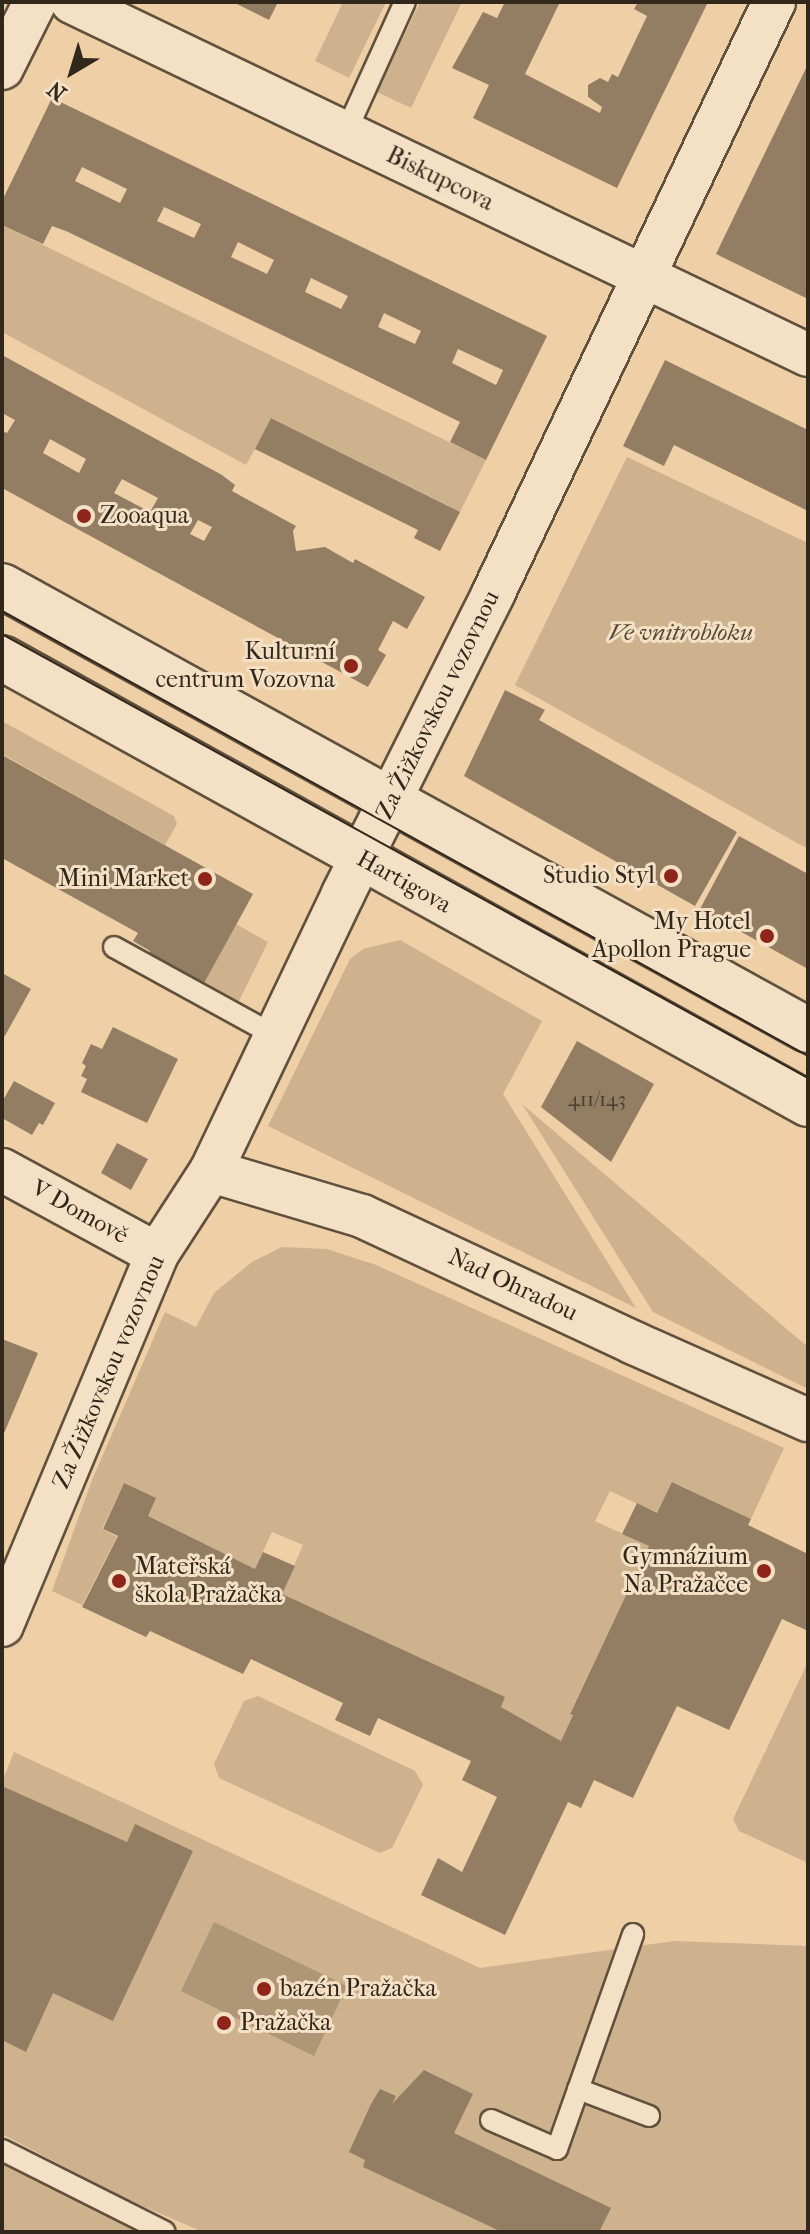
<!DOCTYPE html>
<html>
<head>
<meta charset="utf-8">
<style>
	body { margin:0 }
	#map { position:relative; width:810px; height:2234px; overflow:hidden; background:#eecfa6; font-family:"IM FELL French Canon",serif }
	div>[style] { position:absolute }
	.green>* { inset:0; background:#ceb28e }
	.water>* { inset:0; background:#ae9676 }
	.building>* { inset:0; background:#937e63 }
	.roads { filter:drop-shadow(2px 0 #60513d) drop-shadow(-2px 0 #60513d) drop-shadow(0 2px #60513d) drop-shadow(0 -2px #60513d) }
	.service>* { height:20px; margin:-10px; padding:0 10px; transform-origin:10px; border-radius:10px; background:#f4e0c5 }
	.minor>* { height:42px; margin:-21px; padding:0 21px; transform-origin:21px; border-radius:21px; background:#f4e0c5 }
	.secondary>* { height:44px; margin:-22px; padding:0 22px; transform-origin:22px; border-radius:22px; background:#f4e0c5 }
	.tram>* { height:2px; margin:-1px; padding:0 1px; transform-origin:1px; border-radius:1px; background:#31271a }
	.dots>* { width:22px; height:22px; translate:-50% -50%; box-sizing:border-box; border:4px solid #f4e0c5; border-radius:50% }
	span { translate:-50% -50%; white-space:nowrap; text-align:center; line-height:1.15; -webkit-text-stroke:6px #f4e0c5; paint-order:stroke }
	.number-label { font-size:20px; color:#4a3d2c }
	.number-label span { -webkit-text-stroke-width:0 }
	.street-label { font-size:24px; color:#31271a }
	.poi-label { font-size:24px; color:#31271a }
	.left { translate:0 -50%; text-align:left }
	.right { translate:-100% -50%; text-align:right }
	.park-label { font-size:24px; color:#584a37; font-style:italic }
	.frame { position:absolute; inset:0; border:4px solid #31271a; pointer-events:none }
	.north { position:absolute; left:32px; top:32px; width:80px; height:80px; -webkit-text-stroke:6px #f4e0c5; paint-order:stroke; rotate:218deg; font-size:22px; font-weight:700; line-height:32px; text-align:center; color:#31271a }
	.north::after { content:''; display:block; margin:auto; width:28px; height:36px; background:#31271a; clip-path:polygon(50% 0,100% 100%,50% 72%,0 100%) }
</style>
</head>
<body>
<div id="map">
	<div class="green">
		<i style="clip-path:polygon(343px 2px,386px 2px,349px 78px,315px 61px)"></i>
		<i style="clip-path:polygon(420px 2px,462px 2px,411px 108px,377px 92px)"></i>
		<i style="clip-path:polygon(2px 225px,486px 460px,460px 512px,272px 418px,246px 465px,2px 332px)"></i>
		<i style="clip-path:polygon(627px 457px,808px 543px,808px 849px,515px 685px)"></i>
		<i style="clip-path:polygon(2px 721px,174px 816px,177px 824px,165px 845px,2px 754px)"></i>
		<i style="clip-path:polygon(236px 924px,268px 942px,237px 1005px,202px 987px)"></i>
		<i style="clip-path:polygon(400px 940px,542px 1021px,503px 1094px,636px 1308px,268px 1126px,350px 959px,363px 949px)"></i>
		<i style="clip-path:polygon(522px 1104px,808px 1347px,808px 1389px,653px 1312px)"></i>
		<i style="clip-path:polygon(282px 1247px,327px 1249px,376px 1265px,784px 1448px,751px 1519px,673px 1482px,657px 1513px,610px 1491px,595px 1521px,649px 1546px,570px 1713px,573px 1715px,561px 1741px,501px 1707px,504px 1698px,281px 1595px,303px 1545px,272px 1532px,255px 1569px,147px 1517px,123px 1485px,102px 1529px,117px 1537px,82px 1605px,52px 1591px,92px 1480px,165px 1312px,196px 1327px,214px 1293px,252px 1262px)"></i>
		<i style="clip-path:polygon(808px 1662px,808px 1863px,739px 1831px,733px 1819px)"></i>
		<i style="clip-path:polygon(258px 1696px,415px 1771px,423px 1785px,392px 1848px,380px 1853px,219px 1778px,214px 1764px,244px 1701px)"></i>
		<i style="clip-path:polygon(14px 1752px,480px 1968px,674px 1941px,808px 1946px,808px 2232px,203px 2232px,126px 2199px,2px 2134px,2px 1782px)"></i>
		<i style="clip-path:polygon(2px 2164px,133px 2229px,138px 2232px,2px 2232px)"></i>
	</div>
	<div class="water">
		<i style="clip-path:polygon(214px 1922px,347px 1986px,314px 2056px,181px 1991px)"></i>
	</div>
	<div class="building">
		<i style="clip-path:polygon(233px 2px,278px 2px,269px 20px)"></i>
		<i style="clip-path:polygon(505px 2px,560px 2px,525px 74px,600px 113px,602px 107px,588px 97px,588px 85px,600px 78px,608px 82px,612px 74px,618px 77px,647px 16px,634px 9px,638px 2px,708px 2px,617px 188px,473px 118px,489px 85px,452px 68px,483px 12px,497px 18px)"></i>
		<i style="clip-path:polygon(808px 64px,808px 299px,716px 254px)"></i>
		<i style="clip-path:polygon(evenodd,52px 98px,547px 336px,486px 460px,450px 442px,460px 422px,361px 373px,66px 231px,52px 226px,43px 244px,2px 225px,2px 201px,52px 98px,82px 167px,127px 189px,120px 203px,75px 181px,82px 167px,52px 98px,164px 207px,201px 224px,194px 238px,157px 221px,164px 207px,52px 98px,238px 242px,274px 260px,267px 274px,231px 257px,238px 242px,52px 98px,311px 278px,348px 296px,341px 309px,305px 292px,311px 278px,52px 98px,384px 313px,421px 331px,415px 344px,378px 327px,384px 313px,52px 98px,458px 349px,503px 370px,496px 385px,452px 363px,458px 349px)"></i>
		<i style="clip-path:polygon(evenodd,2px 355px,222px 475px,235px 485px,232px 491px,296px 526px,293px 531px,296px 551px,325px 547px,353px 563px,355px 559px,425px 597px,407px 629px,393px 621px,378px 650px,386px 655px,368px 687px,2px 488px,2px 431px,7px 433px,15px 420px,2px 413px,2px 355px,50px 439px,86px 459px,79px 473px,43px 453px,50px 439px,2px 355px,122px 479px,158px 498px,150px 512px,114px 493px,122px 479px,2px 355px,198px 520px,212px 527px,204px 541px,190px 534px,198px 520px)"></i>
		<i style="clip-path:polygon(665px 360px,808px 430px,808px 511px,674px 445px,664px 466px,623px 446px)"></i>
		<i style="clip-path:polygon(271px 418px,460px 512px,440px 551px,414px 538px,418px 530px,255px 449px)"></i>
		<i style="clip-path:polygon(505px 690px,545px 710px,539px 720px,737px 832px,695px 906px,464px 776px)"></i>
		<i style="clip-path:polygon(2px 755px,253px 894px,202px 987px,148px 957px,150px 951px,133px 941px,138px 933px,2px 858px)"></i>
		<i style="clip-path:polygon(739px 836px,808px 874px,808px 969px,700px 909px)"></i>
		<i style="clip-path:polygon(2px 973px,31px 989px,2px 1041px)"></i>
		<i style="clip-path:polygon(113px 1027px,178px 1059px,147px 1123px,81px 1092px,87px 1079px,81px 1076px,86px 1066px,82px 1063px,91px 1044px,102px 1049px)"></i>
		<i style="clip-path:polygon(577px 1041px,654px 1084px,611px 1162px,541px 1107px)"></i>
		<i style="clip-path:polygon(14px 1081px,55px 1103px,43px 1125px,39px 1123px,32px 1135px,2px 1118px,2px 1102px)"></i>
		<i style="clip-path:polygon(117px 1143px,148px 1159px,131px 1190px,101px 1173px)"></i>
		<i style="clip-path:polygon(2px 1339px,38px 1353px,2px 1438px)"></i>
		<i style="clip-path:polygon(672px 1482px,751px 1519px,748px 1525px,808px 1554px,808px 1631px,782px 1619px,729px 1730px,677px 1706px,633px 1798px,594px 1780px,581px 1808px,568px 1802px,505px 1935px,421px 1895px,438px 1858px,462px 1872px,497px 1797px,462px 1780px,471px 1761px,378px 1718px,370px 1736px,335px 1720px,343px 1703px,251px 1659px,243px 1674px,150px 1631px,146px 1637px,82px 1607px,118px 1536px,103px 1529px,124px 1483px,156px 1498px,148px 1516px,255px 1569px,263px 1552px,295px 1566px,282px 1594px,505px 1697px,501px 1707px,561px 1741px,573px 1715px,570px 1714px,649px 1546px,622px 1534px,637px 1503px,657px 1513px)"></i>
		<i style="clip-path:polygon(2px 1786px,127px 1842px,135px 1824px,193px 1851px,113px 2021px,53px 1993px,26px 2052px,2px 2040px)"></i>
		<i style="clip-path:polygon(424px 2070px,473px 2094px,454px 2133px,611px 2208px,599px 2232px,502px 2232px,363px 2167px,365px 2160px,349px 2152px,371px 2104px,380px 2089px,396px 2096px,392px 2104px)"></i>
	</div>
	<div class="roads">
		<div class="service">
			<i style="left:345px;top:134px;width:145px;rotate:-65.6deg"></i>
			<i style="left:114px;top:947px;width:183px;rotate:28.8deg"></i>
			<i style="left:578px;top:2089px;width:76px;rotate:20.8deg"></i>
			<i style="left:491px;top:2120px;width:72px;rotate:23.7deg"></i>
			<i style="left:557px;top:2149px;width:228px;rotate:-70.5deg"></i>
			<i style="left:2px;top:2150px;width:182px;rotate:26.7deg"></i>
		</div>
		<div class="minor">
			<i style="left:72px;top:2px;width:816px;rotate:25.62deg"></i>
			<i style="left:2px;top:68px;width:74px;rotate:-63.4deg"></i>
			<i style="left:2px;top:1170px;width:176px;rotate:28.5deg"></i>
			<i style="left:211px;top:1171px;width:158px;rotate:16.6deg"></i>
			<i style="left:362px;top:1216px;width:300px;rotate:25deg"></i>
			<i style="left:634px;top:1343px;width:190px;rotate:23.9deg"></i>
			<i style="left:2px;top:1625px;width:402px;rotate:-67.3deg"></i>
			<i style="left:157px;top:1254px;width:99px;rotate:-57deg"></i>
			<i style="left:211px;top:1171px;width:307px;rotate:-64.5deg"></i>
			<i style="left:343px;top:894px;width:335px;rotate:-63.4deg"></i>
			<i style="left:493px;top:594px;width:655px;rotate:-64.61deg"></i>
		</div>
		<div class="secondary">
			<i style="left:2px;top:586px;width:920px;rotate:28.85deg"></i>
			<i style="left:2px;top:658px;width:921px;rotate:28.96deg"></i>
		</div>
	</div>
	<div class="tram">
		<i style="left:2px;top:611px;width:921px;rotate:28.9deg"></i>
		<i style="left:2px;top:634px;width:920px;rotate:28.85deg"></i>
	</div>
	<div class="dots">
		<i style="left:84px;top:516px;background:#8f2418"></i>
		<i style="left:351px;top:666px;background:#8f2418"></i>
		<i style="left:671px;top:876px;background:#8f2418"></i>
		<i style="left:205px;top:879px;background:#8f2418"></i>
		<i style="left:767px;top:936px;background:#8f2418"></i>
		<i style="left:764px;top:1571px;background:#8f2418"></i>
		<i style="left:119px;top:1581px;background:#8f2418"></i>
		<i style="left:264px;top:1989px;background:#8f2418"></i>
		<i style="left:224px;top:2023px;background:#8f2418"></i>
	</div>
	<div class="number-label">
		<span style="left:597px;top:1099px">411/143</span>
	</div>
	<div class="street-label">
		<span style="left:440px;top:179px;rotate:26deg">Biskupcova</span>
		<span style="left:438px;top:705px;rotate:-64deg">Za Žižkovskou vozovnou</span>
		<span style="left:404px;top:882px;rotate:29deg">Hartigova</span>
		<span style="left:80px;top:1212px;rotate:29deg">V Domově</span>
		<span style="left:513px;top:1285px;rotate:25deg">Nad Ohradou</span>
		<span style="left:109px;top:1372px;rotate:-67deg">Za Žižkovskou vozovnou</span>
	</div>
	<div class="poi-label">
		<span class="left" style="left:100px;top:516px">Zooaqua</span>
		<span class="right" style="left:335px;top:666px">Kulturní<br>centrum Vozovna</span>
		<span class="right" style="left:655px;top:876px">Studio Styl</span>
		<span class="right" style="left:189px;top:879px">Mini Market</span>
		<span class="right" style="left:751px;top:936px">My Hotel<br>Apollon Prague</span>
		<span class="right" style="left:748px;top:1571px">Gymnázium<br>Na Pražačce</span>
		<span class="left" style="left:135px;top:1581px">Mateřská<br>škola Pražačka</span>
		<span class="left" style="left:280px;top:1989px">bazén Pražačka</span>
		<span class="left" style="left:240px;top:2023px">Pražačka</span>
	</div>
	<div class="park-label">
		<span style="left:681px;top:633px">Ve vnitrobloku</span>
	</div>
	<div class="frame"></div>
	<div class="north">N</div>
</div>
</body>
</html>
